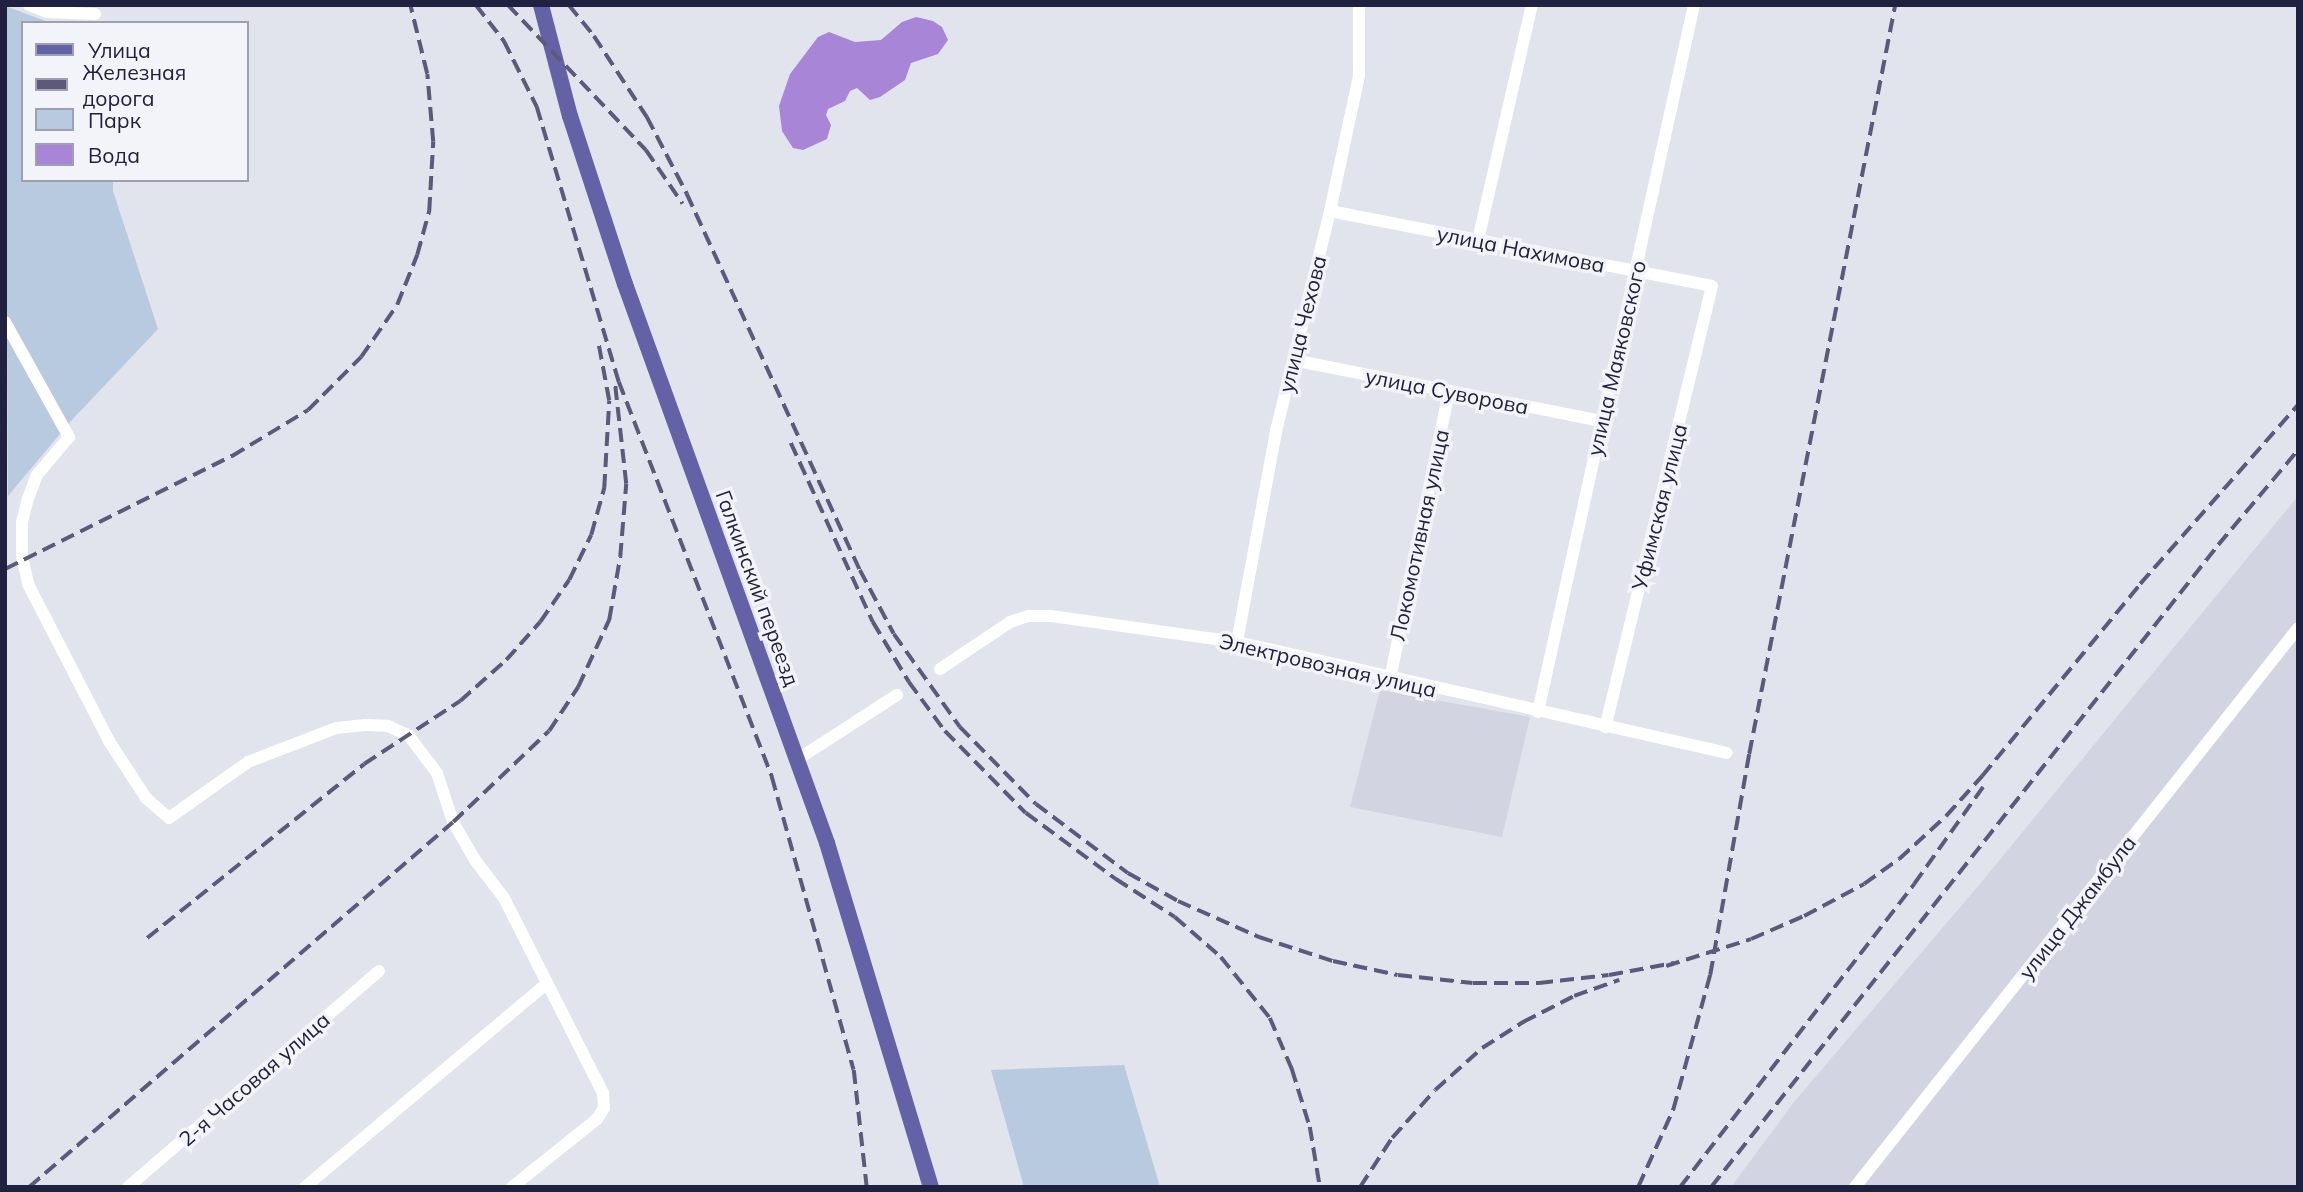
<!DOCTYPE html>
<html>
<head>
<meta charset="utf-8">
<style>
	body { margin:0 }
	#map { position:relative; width:2303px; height:1192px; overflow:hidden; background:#e1e3ed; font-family:Mulish,sans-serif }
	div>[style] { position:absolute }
	.built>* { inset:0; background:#d2d5e1 }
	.green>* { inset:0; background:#b8cae0 }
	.water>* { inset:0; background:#a985d7 }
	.minor>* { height:12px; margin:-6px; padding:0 6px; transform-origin:6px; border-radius:6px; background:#fff }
	.major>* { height:16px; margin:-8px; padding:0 8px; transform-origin:8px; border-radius:8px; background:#6462a6 }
	.rail>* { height:3.5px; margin-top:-1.75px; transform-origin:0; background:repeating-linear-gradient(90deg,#5b5a7b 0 14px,transparent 0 21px) }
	span { translate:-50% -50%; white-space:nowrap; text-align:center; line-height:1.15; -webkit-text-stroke:7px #f2f4f9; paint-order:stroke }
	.street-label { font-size:21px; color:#202040 }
	.frame { position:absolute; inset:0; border:7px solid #202040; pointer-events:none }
	.legend { position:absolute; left:21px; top:21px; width:228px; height:161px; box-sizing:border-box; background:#f2f4f9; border:2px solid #9e9faf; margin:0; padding:9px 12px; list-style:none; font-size:21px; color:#202040 }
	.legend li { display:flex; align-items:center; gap:14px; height:35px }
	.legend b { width:35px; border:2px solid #9e9faf }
</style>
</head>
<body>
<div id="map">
	<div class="built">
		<i style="clip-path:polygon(2298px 496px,2298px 1187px,1731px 1187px,1794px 1102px,1979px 885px)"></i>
		<i style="clip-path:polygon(1380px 690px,1530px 717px,1502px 837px,1350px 807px)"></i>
	</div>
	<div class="green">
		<i style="clip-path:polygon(5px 6px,51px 23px,23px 23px,23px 180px,113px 180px,113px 191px,158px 329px,70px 422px,8px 496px)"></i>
		<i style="clip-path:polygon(1124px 1065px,1160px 1187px,1024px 1187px,991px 1070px)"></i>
	</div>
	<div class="water">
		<i style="clip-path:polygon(916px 17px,933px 21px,942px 27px,948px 40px,938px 54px,911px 63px,905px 80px,880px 97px,870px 100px,857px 88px,850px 91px,845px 101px,828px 109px,826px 115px,831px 125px,827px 139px,803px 150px,793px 148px,782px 131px,779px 106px,790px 74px,818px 37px,829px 32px,855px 42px,881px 40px,902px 22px)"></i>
	</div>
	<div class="minor">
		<i style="left:29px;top:5px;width:19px;rotate:21deg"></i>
		<i style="left:47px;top:12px;width:48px;rotate:2.4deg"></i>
		<i style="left:1330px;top:211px;width:389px;rotate:11.1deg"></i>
		<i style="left:1712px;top:286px;width:454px;rotate:103.6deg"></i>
		<i style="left:1478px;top:240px;width:241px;rotate:-77.1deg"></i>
		<i style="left:5px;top:322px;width:132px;rotate:60.9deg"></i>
		<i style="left:69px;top:437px;width:50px;rotate:130.1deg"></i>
		<i style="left:37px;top:475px;width:25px;rotate:111deg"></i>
		<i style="left:28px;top:498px;width:25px;rotate:104deg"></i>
		<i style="left:22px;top:522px;width:35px;rotate:90deg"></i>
		<i style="left:22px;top:557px;width:28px;rotate:77deg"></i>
		<i style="left:28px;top:584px;width:177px;rotate:62.7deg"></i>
		<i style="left:109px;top:741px;width:68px;rotate:57deg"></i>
		<i style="left:146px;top:798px;width:30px;rotate:41deg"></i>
		<i style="left:169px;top:818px;width:97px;rotate:-35.3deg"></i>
		<i style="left:248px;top:762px;width:94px;rotate:-21.1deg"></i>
		<i style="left:336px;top:728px;width:29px;rotate:-6deg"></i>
		<i style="left:365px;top:725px;width:23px;rotate:2deg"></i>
		<i style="left:388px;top:726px;width:23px;rotate:25deg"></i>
		<i style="left:409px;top:736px;width:46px;rotate:52.9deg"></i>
		<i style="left:437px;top:773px;width:52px;rotate:71.9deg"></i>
		<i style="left:453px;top:822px;width:44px;rotate:59.9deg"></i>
		<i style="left:475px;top:860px;width:48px;rotate:52.7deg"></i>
		<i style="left:504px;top:898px;width:219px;rotate:63.1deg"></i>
		<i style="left:603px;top:1093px;width:15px;rotate:86deg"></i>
		<i style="left:604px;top:1108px;width:13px;rotate:122deg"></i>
		<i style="left:597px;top:1119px;width:109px;rotate:141.3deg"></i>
		<i style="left:1293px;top:360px;width:314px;rotate:11.2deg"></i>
		<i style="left:1237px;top:642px;width:215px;rotate:-79.5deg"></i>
		<i style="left:1276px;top:431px;width:227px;rotate:-76.2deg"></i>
		<i style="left:1330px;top:211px;width:138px;rotate:-77.9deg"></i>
		<i style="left:1359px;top:76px;width:71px;rotate:-90deg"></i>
		<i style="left:940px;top:669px;width:84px;rotate:-33.9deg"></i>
		<i style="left:1010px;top:622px;width:20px;rotate:-18deg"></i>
		<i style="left:1029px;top:616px;width:22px"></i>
		<i style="left:1051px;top:616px;width:188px;rotate:8deg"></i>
		<i style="left:1237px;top:642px;width:502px;rotate:12.76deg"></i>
		<i style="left:1390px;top:679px;width:294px;rotate:-78.4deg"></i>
		<i style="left:1538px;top:712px;width:724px;rotate:-77.56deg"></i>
		<i style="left:798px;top:759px;width:118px;rotate:-32.9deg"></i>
		<i style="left:128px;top:1187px;width:331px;rotate:-40.7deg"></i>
		<i style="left:305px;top:1187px;width:314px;rotate:-40.1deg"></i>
		<i style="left:1855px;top:1187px;width:713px;rotate:-51.6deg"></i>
	</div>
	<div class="major">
		<i style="left:541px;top:5px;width:115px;rotate:75.4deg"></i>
		<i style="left:570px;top:116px;width:177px;rotate:71.9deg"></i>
		<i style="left:625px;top:284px;width:594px;rotate:70.13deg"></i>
		<i style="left:827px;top:843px;width:359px;rotate:73.2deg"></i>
	</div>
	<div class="rail">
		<i style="left:476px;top:5px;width:46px;rotate:52.1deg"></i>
		<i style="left:504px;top:41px;width:74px;rotate:63.4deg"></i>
		<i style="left:537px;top:107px;width:287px;rotate:73.4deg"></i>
		<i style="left:619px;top:382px;width:424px;rotate:68.8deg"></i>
		<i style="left:772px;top:777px;width:304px;rotate:74.4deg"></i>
		<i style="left:854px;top:1070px;width:118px;rotate:83.7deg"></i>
		<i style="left:508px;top:5px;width:200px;rotate:46.4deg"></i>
		<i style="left:646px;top:150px;width:65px;rotate:55.6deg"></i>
		<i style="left:569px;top:5px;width:40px;rotate:51deg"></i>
		<i style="left:594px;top:36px;width:97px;rotate:56.8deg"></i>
		<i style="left:647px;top:117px;width:87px;rotate:62.5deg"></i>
		<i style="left:687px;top:194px;width:414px;rotate:65.3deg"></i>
		<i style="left:860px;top:570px;width:72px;rotate:62deg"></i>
		<i style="left:894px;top:634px;width:114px;rotate:54.6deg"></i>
		<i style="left:960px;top:727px;width:108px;rotate:45.4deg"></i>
		<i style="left:1036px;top:804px;width:115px;rotate:36.9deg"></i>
		<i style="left:1128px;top:873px;width:57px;rotate:29.2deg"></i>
		<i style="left:1178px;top:901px;width:89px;rotate:24deg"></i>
		<i style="left:1259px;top:937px;width:78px;rotate:18deg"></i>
		<i style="left:1333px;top:961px;width:66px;rotate:12.2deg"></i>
		<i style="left:1398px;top:975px;width:75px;rotate:6.1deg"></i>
		<i style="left:1473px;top:983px;width:66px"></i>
		<i style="left:1539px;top:983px;width:70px;rotate:-6.5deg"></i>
		<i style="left:1609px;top:975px;width:66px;rotate:-10.5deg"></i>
		<i style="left:791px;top:443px;width:197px;rotate:65.4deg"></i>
		<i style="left:873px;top:622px;width:70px;rotate:59deg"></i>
		<i style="left:909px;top:682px;width:61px;rotate:53.7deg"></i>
		<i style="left:945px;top:731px;width:115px;rotate:45.4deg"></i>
		<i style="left:1026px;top:813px;width:112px;rotate:36.3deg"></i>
		<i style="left:1116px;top:879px;width:70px;rotate:32.8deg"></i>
		<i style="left:1175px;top:917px;width:61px;rotate:41deg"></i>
		<i style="left:1221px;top:957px;width:78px;rotate:51.2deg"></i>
		<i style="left:1270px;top:1018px;width:56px;rotate:66.7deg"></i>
		<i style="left:1292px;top:1069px;width:61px;rotate:72.8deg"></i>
		<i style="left:1310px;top:1127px;width:61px;rotate:80.5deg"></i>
		<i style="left:5px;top:569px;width:254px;rotate:-26.5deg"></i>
		<i style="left:232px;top:456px;width:89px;rotate:-31.2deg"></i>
		<i style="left:308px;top:410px;width:75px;rotate:-45deg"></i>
		<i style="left:361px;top:357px;width:63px;rotate:-55.3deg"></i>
		<i style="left:397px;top:305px;width:54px;rotate:-68.2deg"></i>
		<i style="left:417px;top:255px;width:46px;rotate:-74.7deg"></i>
		<i style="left:429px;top:211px;width:69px;rotate:-86.7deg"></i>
		<i style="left:433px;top:142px;width:68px;rotate:-95deg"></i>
		<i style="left:427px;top:74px;width:71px;rotate:-103.8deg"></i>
		<i style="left:147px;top:938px;width:278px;rotate:-38.7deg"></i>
		<i style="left:364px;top:764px;width:115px;rotate:-33.3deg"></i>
		<i style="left:460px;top:701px;width:62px;rotate:-41.7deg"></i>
		<i style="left:506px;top:660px;width:51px;rotate:-48.2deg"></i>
		<i style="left:540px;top:622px;width:51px;rotate:-55.4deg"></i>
		<i style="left:569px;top:580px;width:50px;rotate:-63.9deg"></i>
		<i style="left:591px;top:535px;width:49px;rotate:-74.5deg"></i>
		<i style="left:604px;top:488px;width:87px;rotate:-86.7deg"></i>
		<i style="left:609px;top:401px;width:60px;rotate:-100.6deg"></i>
		<i style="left:1666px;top:966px;width:89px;rotate:-17.6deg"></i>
		<i style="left:1751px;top:939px;width:58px;rotate:-23.5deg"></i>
		<i style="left:1804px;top:916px;width:68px;rotate:-28.1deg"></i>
		<i style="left:1864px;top:884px;width:43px;rotate:-35.5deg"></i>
		<i style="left:1899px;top:859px;width:64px;rotate:-42.5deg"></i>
		<i style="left:1946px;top:816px;width:54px;rotate:-48deg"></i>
		<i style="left:1982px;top:776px;width:249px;rotate:-50.5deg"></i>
		<i style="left:2140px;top:584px;width:239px;rotate:-48.6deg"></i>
		<i style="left:29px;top:1187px;width:559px;rotate:-40.72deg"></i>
		<i style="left:453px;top:822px;width:132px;rotate:-43.5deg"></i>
		<i style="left:549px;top:731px;width:53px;rotate:-56.6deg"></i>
		<i style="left:578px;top:687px;width:74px;rotate:-65.2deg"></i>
		<i style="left:609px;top:620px;width:64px;rotate:-80.1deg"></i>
		<i style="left:620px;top:557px;width:73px;rotate:-85.3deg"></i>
		<i style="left:626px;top:484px;width:99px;rotate:-96.4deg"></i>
		<i style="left:1360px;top:1187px;width:59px;rotate:-56.9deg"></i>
		<i style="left:1392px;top:1138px;width:64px;rotate:-48.1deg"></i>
		<i style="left:1435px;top:1090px;width:63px;rotate:-41.8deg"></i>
		<i style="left:1482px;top:1048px;width:49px;rotate:-32.4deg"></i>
		<i style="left:1523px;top:1022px;width:57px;rotate:-27deg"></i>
		<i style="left:1574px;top:996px;width:48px;rotate:-19.6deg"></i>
		<i style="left:1638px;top:1187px;width:85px;rotate:-65.6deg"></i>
		<i style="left:1673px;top:1110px;width:140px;rotate:-74.7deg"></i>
		<i style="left:1710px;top:975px;width:224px;rotate:-80deg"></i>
		<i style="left:1749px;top:754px;width:763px;rotate:-78.97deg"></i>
		<i style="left:1680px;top:1187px;width:383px;rotate:-52.3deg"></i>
		<i style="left:1914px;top:884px;width:119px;rotate:-54.6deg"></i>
		<i style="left:1711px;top:1187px;width:818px;rotate:-51.7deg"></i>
		<i style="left:2218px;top:545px;width:124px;rotate:-49.9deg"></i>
	</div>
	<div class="street-label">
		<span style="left:1521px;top:249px;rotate:11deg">улица Нахимова</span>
		<span style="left:1302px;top:324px;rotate:-76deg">улица Чехова</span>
		<span style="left:1616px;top:358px;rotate:-77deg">улица Маяковского</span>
		<span style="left:1447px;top:391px;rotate:11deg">улица Суворова</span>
		<span style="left:1659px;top:507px;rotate:-76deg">Уфимская улица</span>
		<span style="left:1419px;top:535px;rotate:-78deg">Локомотивная улица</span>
		<span style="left:758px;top:588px;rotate:70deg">Галкинский переезд</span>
		<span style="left:1328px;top:665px;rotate:13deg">Электровозная улица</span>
		<span style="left:2077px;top:907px;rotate:-52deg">улица Джамбула</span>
		<span style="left:254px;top:1079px;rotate:-41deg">2-я Часовая улица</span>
	</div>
	<div class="frame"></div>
	<ul class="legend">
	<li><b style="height:9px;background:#6462a6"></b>Улица</li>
	<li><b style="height:9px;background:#5b5a7b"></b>Железная дорога</li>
	<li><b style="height:19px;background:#b8cae0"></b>Парк</li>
	<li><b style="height:19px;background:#a985d7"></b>Вода</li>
	</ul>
</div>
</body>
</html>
